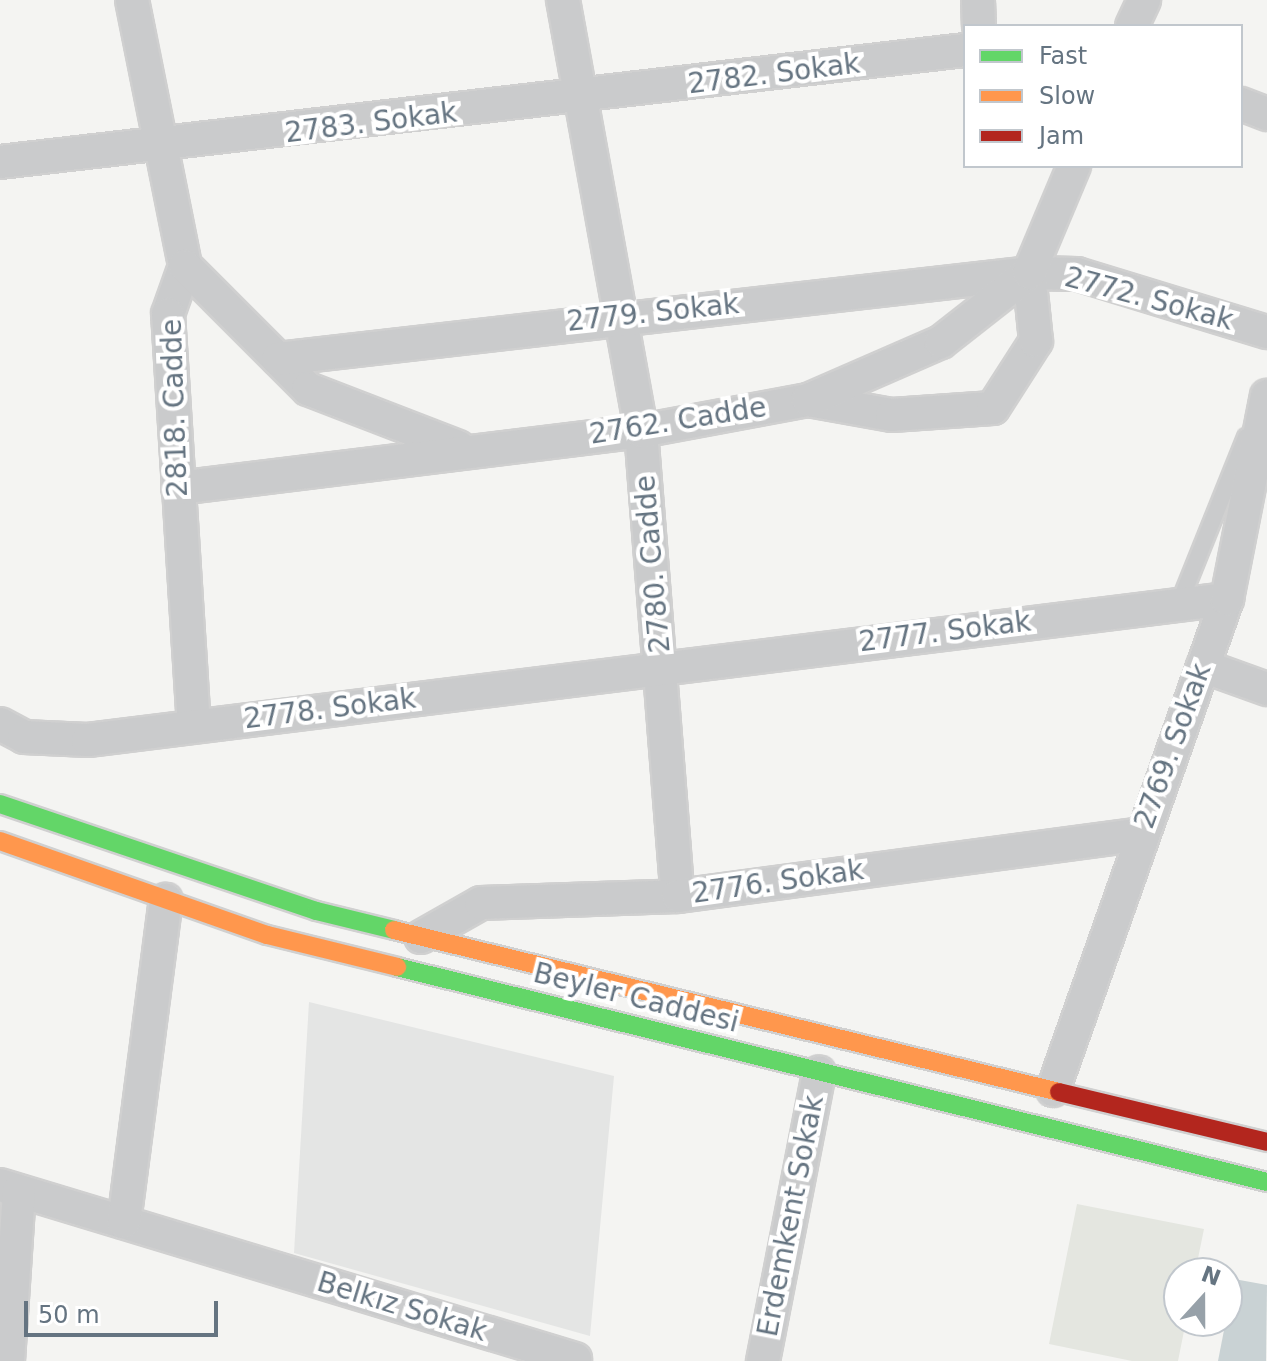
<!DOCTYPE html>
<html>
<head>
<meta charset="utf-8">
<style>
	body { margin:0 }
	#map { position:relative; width:1267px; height:1361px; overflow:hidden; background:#f4f4f2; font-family:"DejaVu Sans",sans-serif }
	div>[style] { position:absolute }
	.built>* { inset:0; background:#e4e5e4 }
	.green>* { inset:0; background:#e4e6e0 }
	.water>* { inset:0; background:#c9d2d4 }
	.roads { filter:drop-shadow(2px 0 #d0d0d0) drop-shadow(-2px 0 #d0d0d0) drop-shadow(0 2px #d0d0d0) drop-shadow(0 -2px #d0d0d0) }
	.lane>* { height:16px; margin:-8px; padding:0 8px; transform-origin:8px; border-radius:8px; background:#cacbcc }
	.street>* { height:32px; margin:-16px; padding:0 16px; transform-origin:16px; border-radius:16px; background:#cacbcc }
	.fast>* { height:18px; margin:-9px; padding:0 9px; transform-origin:9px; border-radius:9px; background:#63d668 }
	.slow>* { height:18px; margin:-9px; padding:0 9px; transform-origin:9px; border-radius:9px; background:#ff974d }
	.jam>* { height:18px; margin:-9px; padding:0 9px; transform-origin:9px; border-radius:9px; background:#b3261e }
	span { translate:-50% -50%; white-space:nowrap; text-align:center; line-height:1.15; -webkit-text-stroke:8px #fff; paint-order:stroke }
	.street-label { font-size:28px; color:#657481 }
	.legend { position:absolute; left:963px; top:24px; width:280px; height:144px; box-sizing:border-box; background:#fff; border:2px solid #c1c7cd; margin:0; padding:10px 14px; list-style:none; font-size:24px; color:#657481 }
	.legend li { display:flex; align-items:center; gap:16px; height:40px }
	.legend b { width:40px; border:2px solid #c1c7cd }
	.north { position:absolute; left:1163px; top:1257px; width:80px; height:80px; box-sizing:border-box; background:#fff; border:2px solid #c1c7cd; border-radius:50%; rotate:21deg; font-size:22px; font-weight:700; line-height:32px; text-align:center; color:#657481 }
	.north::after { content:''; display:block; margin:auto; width:28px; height:36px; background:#97a1a9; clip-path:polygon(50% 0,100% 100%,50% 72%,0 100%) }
	.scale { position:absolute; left:24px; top:1301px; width:194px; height:36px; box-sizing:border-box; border:4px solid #657481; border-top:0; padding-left:10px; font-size:24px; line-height:28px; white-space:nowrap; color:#657481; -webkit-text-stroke:6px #fff; paint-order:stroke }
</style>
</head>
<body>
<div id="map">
	<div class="built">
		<i style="clip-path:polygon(309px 1002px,614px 1076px,590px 1336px,294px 1253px)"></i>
	</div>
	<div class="green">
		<i style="clip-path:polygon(1077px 1204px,1204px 1229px,1195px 1273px,1179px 1273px,1179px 1321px,1186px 1321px,1178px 1361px,1132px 1361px,1049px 1344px)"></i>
	</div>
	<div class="water">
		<i style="clip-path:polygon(1234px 1279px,1267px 1285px,1266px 1361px,1218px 1361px)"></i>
	</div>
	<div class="roads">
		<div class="lane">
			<i style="left:1179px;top:604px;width:180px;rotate:-68.1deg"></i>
		</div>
		<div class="street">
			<i style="left:132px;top:0;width:271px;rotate:78.7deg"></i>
			<i style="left:185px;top:266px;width:51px;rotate:109.5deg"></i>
			<i style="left:168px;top:314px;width:413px;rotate:86.4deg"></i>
			<i style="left:563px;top:0;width:438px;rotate:79.7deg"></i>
			<i style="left:641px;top:431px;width:466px;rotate:85.5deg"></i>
			<i style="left:978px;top:0;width:26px;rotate:88deg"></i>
			<i style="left:1132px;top:26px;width:29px;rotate:-65deg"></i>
			<i style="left:1241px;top:104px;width:28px;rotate:21deg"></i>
			<i style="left:0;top:162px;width:971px;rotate:-6.62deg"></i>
			<i style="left:185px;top:266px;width:174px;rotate:45deg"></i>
			<i style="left:308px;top:389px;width:161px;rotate:21.1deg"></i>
			<i style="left:278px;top:359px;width:756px;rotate:-6.53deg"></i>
			<i style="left:1029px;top:273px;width:48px;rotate:1.2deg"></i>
			<i style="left:1077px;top:274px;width:199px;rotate:17deg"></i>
			<i style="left:808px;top:400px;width:85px;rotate:10.1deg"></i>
			<i style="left:892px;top:415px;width:101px;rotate:-4deg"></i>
			<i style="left:993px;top:408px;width:80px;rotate:-57.3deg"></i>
			<i style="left:1036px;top:341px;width:68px;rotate:-95.9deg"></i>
			<i style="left:178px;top:488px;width:466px;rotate:-7deg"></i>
			<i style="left:641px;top:431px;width:170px;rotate:-10.5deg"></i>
			<i style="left:808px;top:400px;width:145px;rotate:-23.6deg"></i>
			<i style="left:941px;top:342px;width:112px;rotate:-38.1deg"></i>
			<i style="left:1029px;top:273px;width:116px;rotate:-67.2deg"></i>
			<i style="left:1203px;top:666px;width:68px;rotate:19.8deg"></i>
			<i style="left:0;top:724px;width:27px;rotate:28deg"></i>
			<i style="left:24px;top:737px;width:64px;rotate:2.7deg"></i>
			<i style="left:88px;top:740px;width:1148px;rotate:-7.06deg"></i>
			<i style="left:421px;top:937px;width:69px;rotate:-29.5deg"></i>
			<i style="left:481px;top:903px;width:197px;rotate:-2deg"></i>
			<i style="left:678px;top:896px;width:467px;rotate:-7.6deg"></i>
			<i style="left:1053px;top:1090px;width:521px;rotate:-70.49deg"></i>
			<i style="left:1227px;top:599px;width:207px;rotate:-78.9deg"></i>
			<i style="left:0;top:1185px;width:601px;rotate:16.84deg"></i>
			<i style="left:124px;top:1222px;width:325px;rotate:-82.6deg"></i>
			<i style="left:8px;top:1361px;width:170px;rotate:-86.3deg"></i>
			<i style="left:763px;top:1361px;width:294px;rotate:-79deg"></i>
		</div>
		<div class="fast">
			<i style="left:0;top:804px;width:334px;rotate:18.7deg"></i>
			<i style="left:316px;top:911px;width:80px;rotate:13.7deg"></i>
			<i style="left:397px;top:967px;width:896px;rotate:13.88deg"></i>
		</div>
		<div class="slow">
			<i style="left:0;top:841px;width:283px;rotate:19.4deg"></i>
			<i style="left:267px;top:935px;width:134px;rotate:13.8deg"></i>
			<i style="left:394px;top:930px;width:684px;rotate:13.69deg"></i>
		</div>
		<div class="jam">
			<i style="left:1059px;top:1092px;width:214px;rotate:13.5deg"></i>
		</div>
	</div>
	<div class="street-label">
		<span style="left:774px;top:74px;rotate:-7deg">2782. Sokak</span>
		<span style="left:371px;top:123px;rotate:-7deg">2783. Sokak</span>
		<span style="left:1149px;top:299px;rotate:15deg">2772. Sokak</span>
		<span style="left:653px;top:313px;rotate:-6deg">2779. Sokak</span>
		<span style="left:175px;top:408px;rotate:-92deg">2818. Cadde</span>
		<span style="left:678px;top:421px;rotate:-9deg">2762. Cadde</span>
		<span style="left:653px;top:564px;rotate:-95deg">2780. Cadde</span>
		<span style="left:945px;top:632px;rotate:-7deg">2777. Sokak</span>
		<span style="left:330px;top:709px;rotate:-7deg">2778. Sokak</span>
		<span style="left:1173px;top:746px;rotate:-70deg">2769. Sokak</span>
		<span style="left:778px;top:882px;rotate:-8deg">2776. Sokak</span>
		<span style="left:636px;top:998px;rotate:14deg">Beyler Caddesi</span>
		<span style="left:791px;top:1216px;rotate:-79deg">Erdemkent Sokak</span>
		<span style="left:402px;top:1307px;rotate:17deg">Belkız Sokak</span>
	</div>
	<ul class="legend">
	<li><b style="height:10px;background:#63d668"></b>Fast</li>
	<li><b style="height:10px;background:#ff974d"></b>Slow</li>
	<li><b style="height:10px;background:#b3261e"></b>Jam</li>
	</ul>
	<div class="north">N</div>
	<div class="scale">50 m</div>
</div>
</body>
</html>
